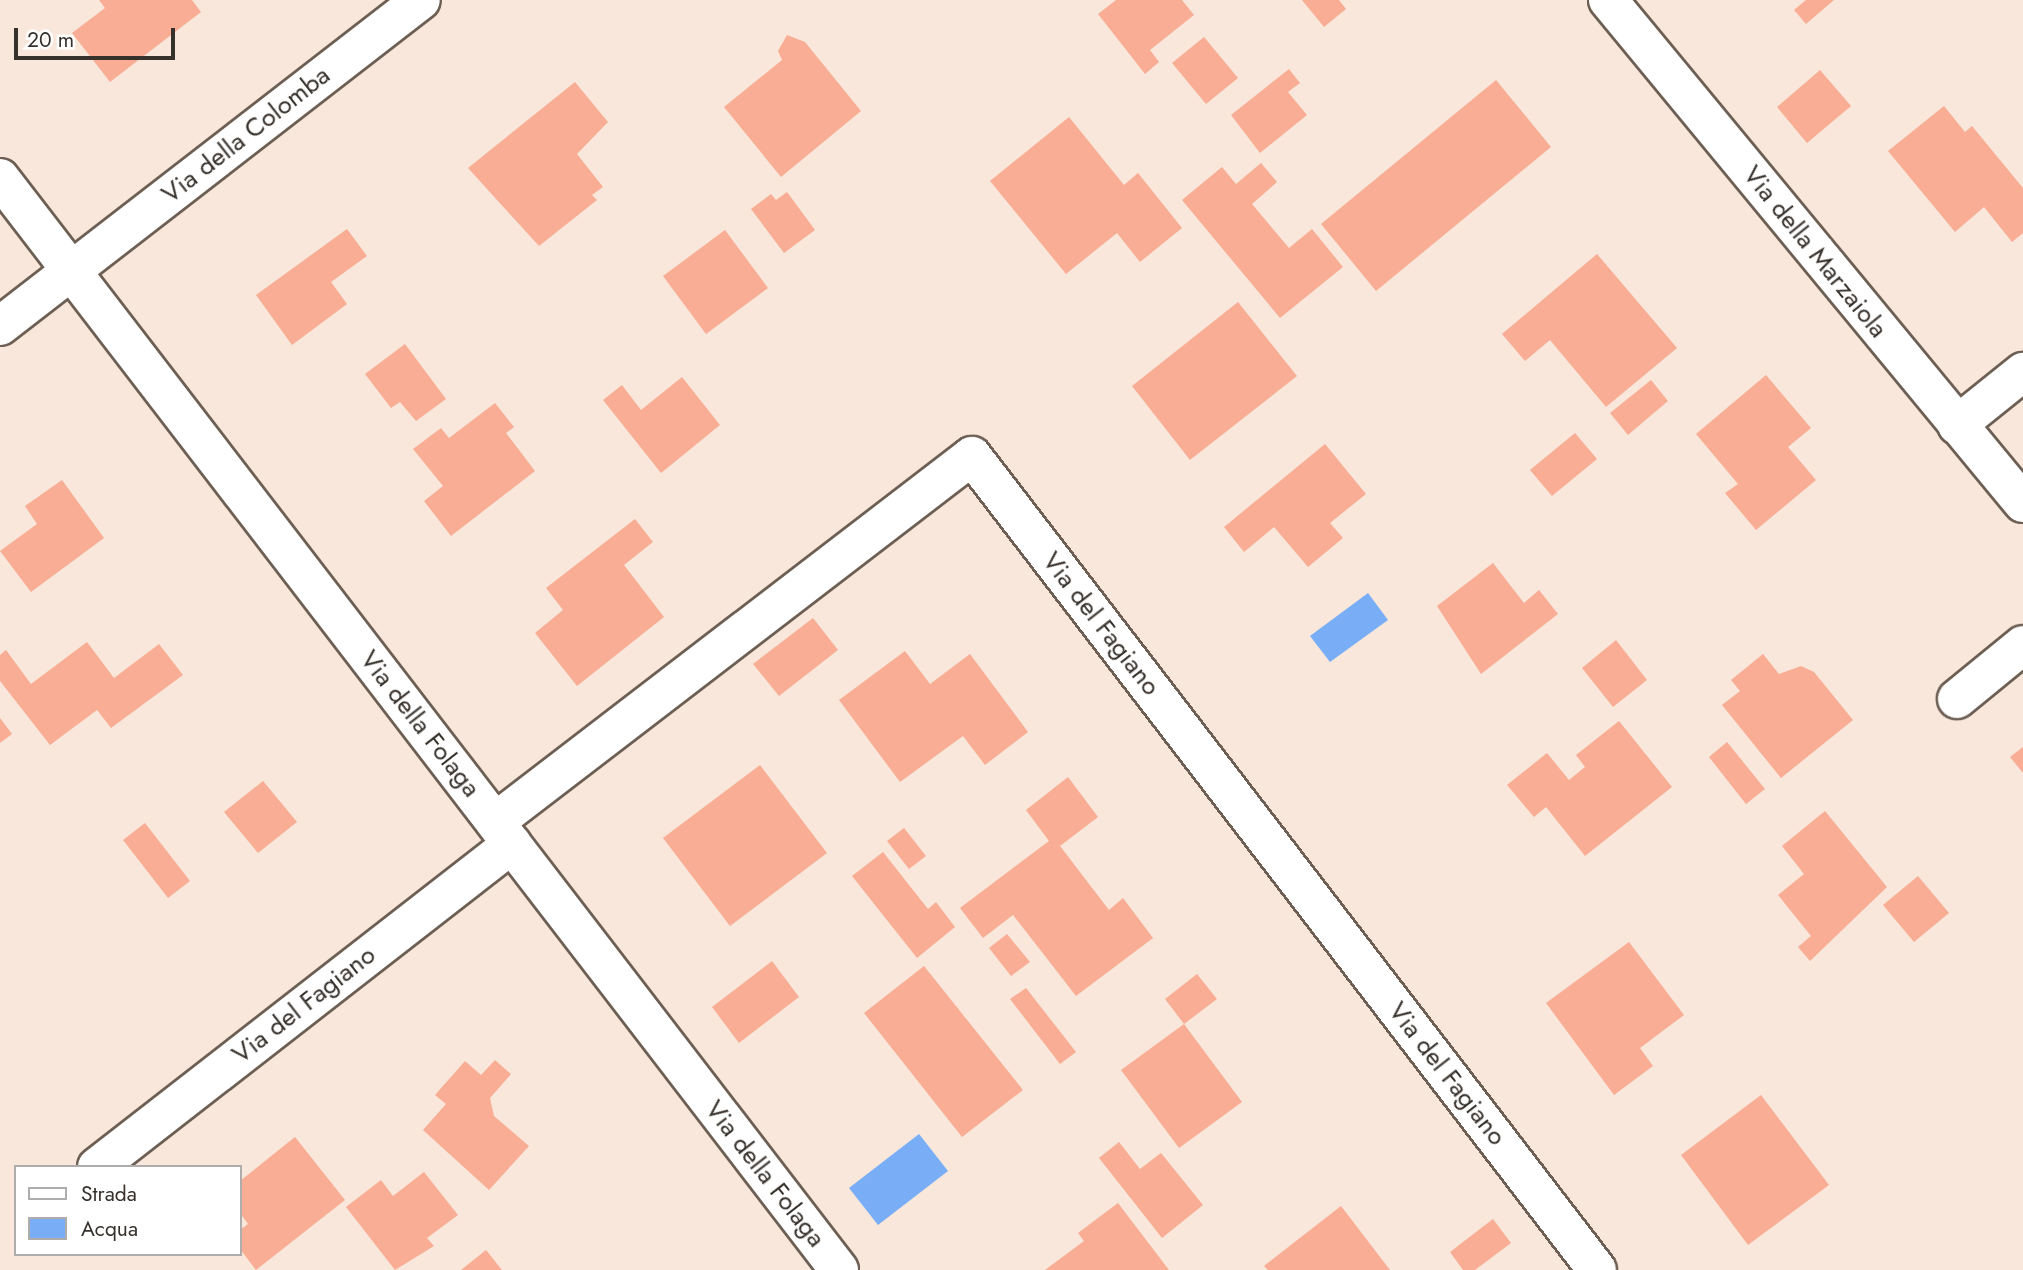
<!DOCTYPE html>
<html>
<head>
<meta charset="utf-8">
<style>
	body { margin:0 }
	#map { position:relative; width:2023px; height:1270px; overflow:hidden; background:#f8e7da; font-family:Jost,sans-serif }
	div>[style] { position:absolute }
	.water>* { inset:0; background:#79aef7 }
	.building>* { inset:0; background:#f8ad94 }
	.roads { filter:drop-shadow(2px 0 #6d5f54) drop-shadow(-2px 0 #6d5f54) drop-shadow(0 2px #6d5f54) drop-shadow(0 -2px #6d5f54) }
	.minor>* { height:38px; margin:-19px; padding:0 19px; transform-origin:19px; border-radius:19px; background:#fff }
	span { translate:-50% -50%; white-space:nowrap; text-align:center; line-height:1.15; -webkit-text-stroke:7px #fff; paint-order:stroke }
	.street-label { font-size:26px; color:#37312c }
	.legend { position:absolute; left:14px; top:1165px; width:228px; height:91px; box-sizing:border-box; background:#fff; border:2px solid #afadab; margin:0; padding:9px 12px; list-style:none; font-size:21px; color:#37312c }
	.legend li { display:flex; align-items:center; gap:14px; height:35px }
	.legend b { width:35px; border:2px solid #afadab }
	.scale { position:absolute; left:14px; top:28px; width:161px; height:32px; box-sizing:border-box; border:4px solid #37312c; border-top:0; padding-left:9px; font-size:21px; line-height:24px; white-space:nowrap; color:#37312c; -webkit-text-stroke:5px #fff; paint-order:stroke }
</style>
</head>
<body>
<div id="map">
	<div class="water">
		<i style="clip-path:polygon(1368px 593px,1388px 620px,1330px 662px,1310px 636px)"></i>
		<i style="clip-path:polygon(919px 1134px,948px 1171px,878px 1225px,849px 1188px)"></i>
	</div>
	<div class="building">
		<i style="clip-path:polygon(99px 0,192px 0,201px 12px,110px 82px,72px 33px,105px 8px)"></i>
		<i style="clip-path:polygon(1116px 0,1182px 0,1194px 15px,1150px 50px,1159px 62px,1145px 74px,1098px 14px)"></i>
		<i style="clip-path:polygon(1302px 0,1339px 0,1346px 9px,1324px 27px)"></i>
		<i style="clip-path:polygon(1806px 0,1834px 0,1806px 24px,1794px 10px)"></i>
		<i style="clip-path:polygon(787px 35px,805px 42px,861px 111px,781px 177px,724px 107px,782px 60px,778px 51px)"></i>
		<i style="clip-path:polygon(1204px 37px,1238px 78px,1206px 104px,1172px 63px)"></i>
		<i style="clip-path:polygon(1289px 69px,1300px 83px,1288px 92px,1307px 115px,1260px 153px,1231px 115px)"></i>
		<i style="clip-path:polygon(1820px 70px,1851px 106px,1807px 143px,1777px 107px)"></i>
		<i style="clip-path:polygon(1496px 80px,1551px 147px,1376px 291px,1321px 224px)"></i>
		<i style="clip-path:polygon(575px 82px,608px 122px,577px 154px,603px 187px,592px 195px,597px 200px,539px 246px,468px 168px)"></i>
		<i style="clip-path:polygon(1944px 106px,1965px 132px,1972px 126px,2023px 188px,2023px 233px,2012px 242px,1984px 207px,1955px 232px,1888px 151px)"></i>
		<i style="clip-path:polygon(1069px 117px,1124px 185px,1138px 173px,1182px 228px,1140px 262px,1117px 233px,1066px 274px,990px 181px)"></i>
		<i style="clip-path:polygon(1261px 163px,1277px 182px,1252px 204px,1289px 248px,1312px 229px,1343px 267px,1280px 318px,1182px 200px,1222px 167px,1236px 184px)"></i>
		<i style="clip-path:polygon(787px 192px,815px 230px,784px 253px,751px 209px,771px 194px,776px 200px)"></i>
		<i style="clip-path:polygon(347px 229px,367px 256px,331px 282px,347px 304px,292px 345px,256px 295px)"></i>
		<i style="clip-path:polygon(725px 230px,768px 288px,706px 334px,663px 276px)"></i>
		<i style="clip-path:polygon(1597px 254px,1677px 348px,1606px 407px,1550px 340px,1525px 361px,1502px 334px)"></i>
		<i style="clip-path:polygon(1238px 302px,1297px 376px,1190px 460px,1132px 386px)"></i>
		<i style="clip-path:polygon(405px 344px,446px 399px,416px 421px,400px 402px,391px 408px,365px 374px)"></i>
		<i style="clip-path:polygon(1766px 375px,1811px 428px,1788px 447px,1816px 480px,1756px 530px,1725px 493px,1738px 484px,1696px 434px)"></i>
		<i style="clip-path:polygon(682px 377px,720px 425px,661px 473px,603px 400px,622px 385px,641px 410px)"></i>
		<i style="clip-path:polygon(1651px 380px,1668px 401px,1628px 435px,1610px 413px)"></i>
		<i style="clip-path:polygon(495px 403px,514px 427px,506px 433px,535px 471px,451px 536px,424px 501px,443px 486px,413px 449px,441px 428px,449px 438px)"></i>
		<i style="clip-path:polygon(1575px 433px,1597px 459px,1552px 496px,1530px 470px)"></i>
		<i style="clip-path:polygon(1325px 444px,1366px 494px,1330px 523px,1343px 538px,1308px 567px,1274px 527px,1244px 552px,1224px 527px)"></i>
		<i style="clip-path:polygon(62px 480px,104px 538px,31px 592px,0 551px,37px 524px,25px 506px)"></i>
		<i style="clip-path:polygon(635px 519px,653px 542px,624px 565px,664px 617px,577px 686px,535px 633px,563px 610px,546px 588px)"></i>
		<i style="clip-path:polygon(1493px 563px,1524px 603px,1539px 590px,1558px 614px,1481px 674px,1437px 606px)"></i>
		<i style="clip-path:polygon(813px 618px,838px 650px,779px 696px,753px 664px)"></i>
		<i style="clip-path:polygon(1616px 640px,1647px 680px,1613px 707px,1582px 668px)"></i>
		<i style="clip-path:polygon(87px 642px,114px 678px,159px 644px,183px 675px,111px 728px,97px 710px,50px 745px,0 681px,0 655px,6px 650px,31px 684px)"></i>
		<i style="clip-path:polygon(905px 651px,930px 684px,970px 654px,1028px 732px,985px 765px,963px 736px,900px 782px,839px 700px)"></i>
		<i style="clip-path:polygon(1763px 654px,1779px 674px,1801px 666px,1814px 672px,1853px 720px,1781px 778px,1722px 705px,1740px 691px,1731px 680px)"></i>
		<i style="clip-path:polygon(0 718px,12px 734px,0 743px)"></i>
		<i style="clip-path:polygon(1619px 721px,1672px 787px,1585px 856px,1546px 807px,1534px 817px,1507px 785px,1547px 753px,1569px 780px,1585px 767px,1576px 755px)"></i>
		<i style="clip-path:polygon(1727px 742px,1765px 789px,1746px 804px,1709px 757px)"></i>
		<i style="clip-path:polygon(2023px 747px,2023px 773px,2010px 757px)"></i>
		<i style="clip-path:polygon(760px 765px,827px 853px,730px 926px,663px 838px)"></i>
		<i style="clip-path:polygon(1068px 777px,1098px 817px,1060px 846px,1109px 910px,1123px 898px,1153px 938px,1076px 996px,1013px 915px,983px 938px,960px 908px,1049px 841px,1026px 810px)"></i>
		<i style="clip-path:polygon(263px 781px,297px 822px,258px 853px,224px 812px)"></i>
		<i style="clip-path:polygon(1825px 811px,1887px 887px,1810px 961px,1798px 947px,1811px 936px,1778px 895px,1804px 874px,1782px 846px)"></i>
		<i style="clip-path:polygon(145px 823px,190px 881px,168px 898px,123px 840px)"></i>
		<i style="clip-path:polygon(904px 828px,926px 856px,909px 869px,887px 841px)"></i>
		<i style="clip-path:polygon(883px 852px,928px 909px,936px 902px,955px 927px,917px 958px,852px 876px)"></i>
		<i style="clip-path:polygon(1918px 876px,1949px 913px,1914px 942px,1883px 905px)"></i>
		<i style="clip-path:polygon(1007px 934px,1030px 962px,1011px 976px,989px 948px)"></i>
		<i style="clip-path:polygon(1629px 942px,1684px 1015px,1640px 1048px,1653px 1066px,1614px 1095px,1546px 1003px)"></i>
		<i style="clip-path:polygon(772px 961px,799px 997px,739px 1043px,712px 1007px)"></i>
		<i style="clip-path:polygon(924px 966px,1023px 1090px,962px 1137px,864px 1013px)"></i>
		<i style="clip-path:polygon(1197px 974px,1217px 999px,1184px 1024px,1242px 1102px,1179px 1148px,1121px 1070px,1184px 1024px,1165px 999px)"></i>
		<i style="clip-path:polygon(1026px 988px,1076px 1052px,1060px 1064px,1010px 999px)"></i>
		<i style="clip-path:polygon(495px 1060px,511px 1074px,490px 1098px,494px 1116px,529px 1146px,489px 1190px,423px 1130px,446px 1104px,435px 1095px,465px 1061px,481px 1075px)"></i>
		<i style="clip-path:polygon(1761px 1095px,1829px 1185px,1748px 1245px,1681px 1155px)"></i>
		<i style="clip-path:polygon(295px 1137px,345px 1200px,256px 1270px,240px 1249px,240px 1230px,248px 1224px,240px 1213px,240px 1181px)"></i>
		<i style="clip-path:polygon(1119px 1142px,1140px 1169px,1161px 1153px,1203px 1205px,1162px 1238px,1099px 1158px)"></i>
		<i style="clip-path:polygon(424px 1172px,458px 1215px,427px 1238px,434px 1246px,395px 1270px,346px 1207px,381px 1180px,393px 1196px)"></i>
		<i style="clip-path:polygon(1118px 1203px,1169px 1270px,1045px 1270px,1084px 1241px,1078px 1233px)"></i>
		<i style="clip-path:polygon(1341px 1206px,1390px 1270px,1268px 1270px,1264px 1266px)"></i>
		<i style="clip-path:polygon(1493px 1219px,1511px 1243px,1475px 1270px,1463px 1270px,1450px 1252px)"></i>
		<i style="clip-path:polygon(486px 1250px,502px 1270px,461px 1270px)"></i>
	</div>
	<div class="roads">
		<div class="minor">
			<i style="left:1608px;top:0;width:652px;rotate:50.48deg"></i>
			<i style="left:0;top:178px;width:1377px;rotate:52.46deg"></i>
			<i style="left:0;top:326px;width:532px;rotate:-37.75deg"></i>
			<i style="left:1957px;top:425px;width:85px;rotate:-38.8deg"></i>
			<i style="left:1957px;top:699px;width:85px;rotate:-39.3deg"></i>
			<i style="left:495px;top:822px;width:601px;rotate:-37.5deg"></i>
			<i style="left:972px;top:456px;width:1026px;rotate:52.48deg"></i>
			<i style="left:97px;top:1167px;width:526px;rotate:-37.89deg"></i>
		</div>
	</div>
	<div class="street-label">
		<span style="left:246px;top:135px;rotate:-38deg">Via della Colomba</span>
		<span style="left:1815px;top:252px;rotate:51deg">Via della Marzaiola</span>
		<span style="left:1101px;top:624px;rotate:52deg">Via del Fagiano</span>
		<span style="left:420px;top:724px;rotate:52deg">Via della Folaga</span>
		<span style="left:304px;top:1005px;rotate:-38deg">Via del Fagiano</span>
		<span style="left:1447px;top:1074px;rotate:52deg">Via del Fagiano</span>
		<span style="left:765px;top:1174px;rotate:52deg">Via della Folaga</span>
	</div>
	<ul class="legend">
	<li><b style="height:9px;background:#fff"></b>Strada</li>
	<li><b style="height:19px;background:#79aef7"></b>Acqua</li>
	</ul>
	<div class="scale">20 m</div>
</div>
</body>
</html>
